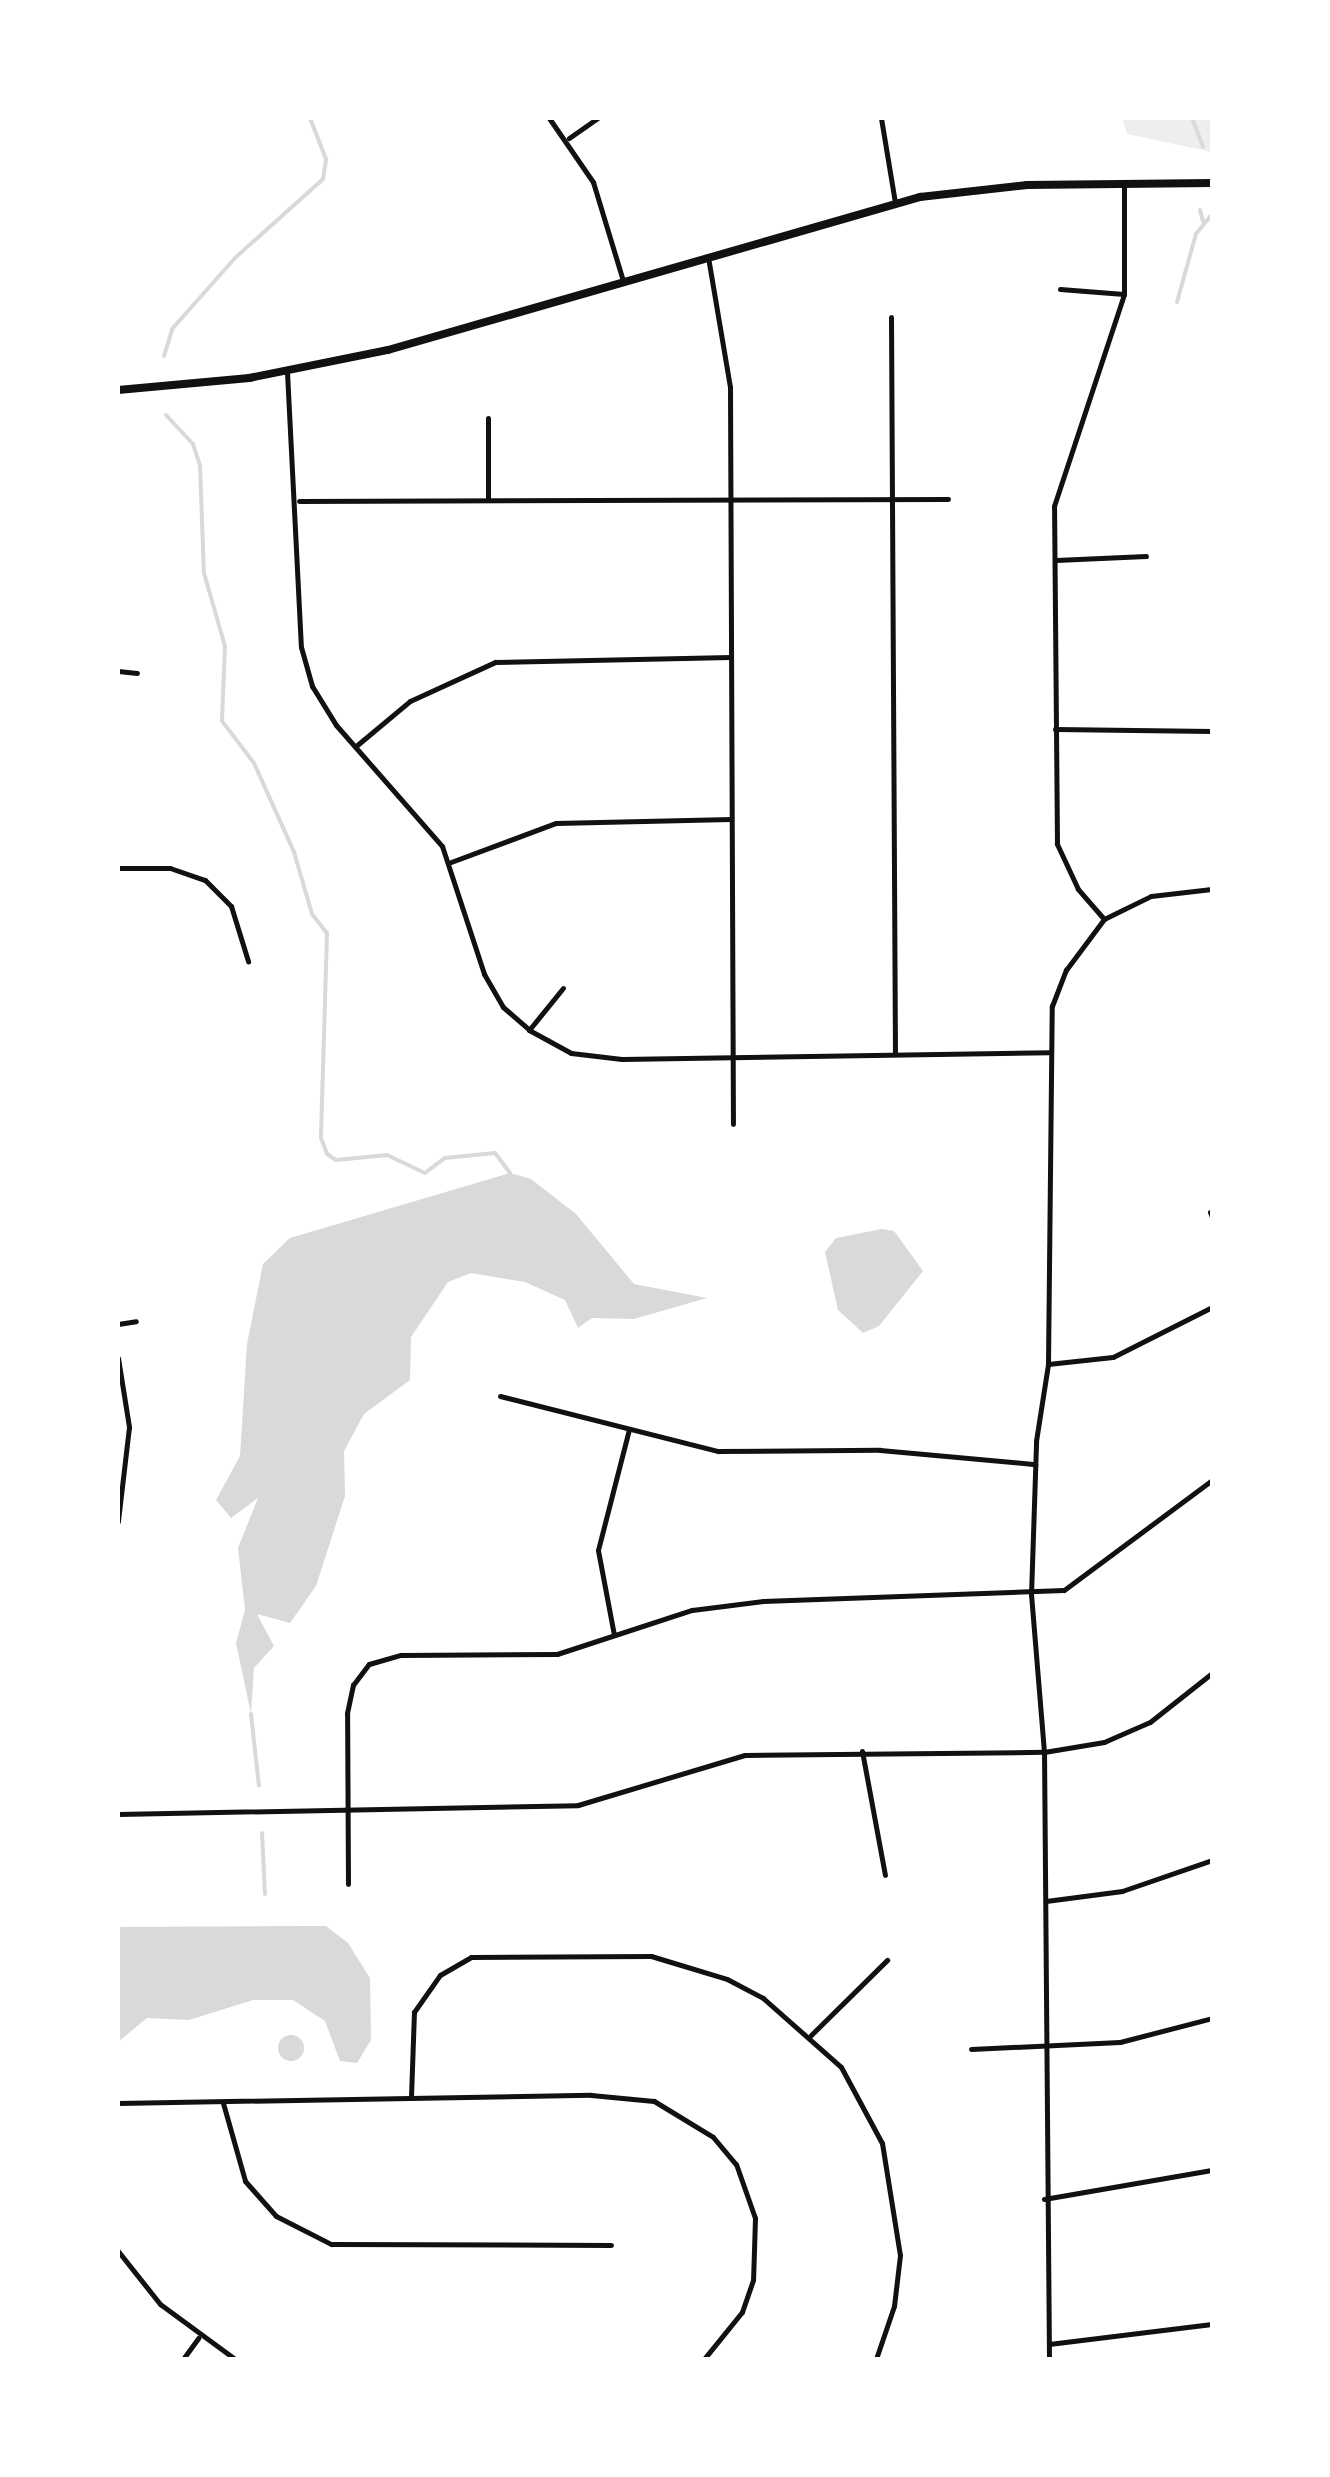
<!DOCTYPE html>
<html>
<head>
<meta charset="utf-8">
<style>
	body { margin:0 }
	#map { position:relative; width:1330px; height:2477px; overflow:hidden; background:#fff; font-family:Signika,sans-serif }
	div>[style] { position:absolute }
	.green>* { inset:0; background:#eee }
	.water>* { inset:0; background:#d9d9d9 }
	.round { border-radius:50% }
	.stream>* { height:4px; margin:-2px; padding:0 2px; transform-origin:2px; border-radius:2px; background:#d9d9d9 }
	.minor>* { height:5px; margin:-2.5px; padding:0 2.5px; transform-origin:2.5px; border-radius:2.5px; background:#111 }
	.secondary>* { height:8px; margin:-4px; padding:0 4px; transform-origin:4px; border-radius:4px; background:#111 }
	span { translate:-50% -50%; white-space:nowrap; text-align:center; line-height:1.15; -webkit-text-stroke:8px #fff; paint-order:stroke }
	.frame { position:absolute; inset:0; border:120px solid #fff; pointer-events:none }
</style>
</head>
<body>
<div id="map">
	<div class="green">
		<i style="clip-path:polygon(1122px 118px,1212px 118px,1212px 152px,1127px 134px)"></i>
	</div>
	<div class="water">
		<i style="clip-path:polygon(510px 1173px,531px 1179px,576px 1214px,634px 1284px,707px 1298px,634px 1319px,592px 1318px,578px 1328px,565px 1300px,525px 1282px,471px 1273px,448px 1282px,411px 1337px,410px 1380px,364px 1414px,344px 1451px,345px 1496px,316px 1586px,290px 1623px,257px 1614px,274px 1646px,254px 1668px,251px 1714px,236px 1643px,245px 1610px,238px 1548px,258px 1498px,231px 1518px,216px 1500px,240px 1456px,247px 1344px,263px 1264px,290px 1238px)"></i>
		<i style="clip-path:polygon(882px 1229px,894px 1231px,923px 1271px,879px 1326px,863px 1333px,838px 1310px,825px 1252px,836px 1238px)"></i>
		<i style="clip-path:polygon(326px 1926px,348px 1943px,370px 1978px,371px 2040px,357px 2063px,340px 2061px,325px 2021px,293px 2000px,253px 2000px,189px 2020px,147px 2018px,118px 2042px,118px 1927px)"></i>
		<i class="round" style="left:278px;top:2035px;width:26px;height:26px"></i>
	</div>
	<div class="stream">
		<i style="left:1192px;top:118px;width:31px;rotate:69deg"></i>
		<i style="left:1200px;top:210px;width:11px;rotate:75deg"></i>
		<i style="left:1177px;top:302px;width:71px;rotate:-74.4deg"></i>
		<i style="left:1196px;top:234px;width:26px;rotate:-51deg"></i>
		<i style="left:164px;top:356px;width:28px;rotate:-73deg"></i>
		<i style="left:172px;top:329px;width:95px;rotate:-48.4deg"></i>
		<i style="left:235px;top:258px;width:118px;rotate:-41.9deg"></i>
		<i style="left:323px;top:179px;width:20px;rotate:-81deg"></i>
		<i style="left:326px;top:159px;width:44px;rotate:-111.3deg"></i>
		<i style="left:166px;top:415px;width:40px;rotate:47deg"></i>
		<i style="left:193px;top:444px;width:23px;rotate:72deg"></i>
		<i style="left:200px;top:466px;width:107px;rotate:87.9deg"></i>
		<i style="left:204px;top:573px;width:76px;rotate:74deg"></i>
		<i style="left:225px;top:646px;width:75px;rotate:92.3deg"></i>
		<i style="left:222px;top:721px;width:53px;rotate:52.7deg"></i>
		<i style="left:254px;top:763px;width:98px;rotate:65.8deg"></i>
		<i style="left:294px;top:852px;width:65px;rotate:73.8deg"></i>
		<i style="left:312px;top:914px;width:24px;rotate:52deg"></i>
		<i style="left:327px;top:933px;width:205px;rotate:91.7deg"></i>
		<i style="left:321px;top:1138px;width:17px;rotate:69deg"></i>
		<i style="left:327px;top:1154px;width:11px;rotate:34deg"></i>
		<i style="left:336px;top:1160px;width:51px;rotate:-5.6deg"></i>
		<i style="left:387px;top:1155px;width:42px;rotate:25.3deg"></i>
		<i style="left:425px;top:1173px;width:25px;rotate:-37deg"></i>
		<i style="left:445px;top:1158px;width:50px;rotate:-5.7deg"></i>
		<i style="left:495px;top:1153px;width:25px;rotate:53deg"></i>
		<i style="left:251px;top:1714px;width:72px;rotate:83.7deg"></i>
		<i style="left:262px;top:1833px;width:61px;rotate:87.2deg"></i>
	</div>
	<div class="minor">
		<i style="left:549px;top:118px;width:78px;rotate:55.5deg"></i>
		<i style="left:593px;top:182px;width:103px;rotate:73.1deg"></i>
		<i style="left:881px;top:118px;width:86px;rotate:80.6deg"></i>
		<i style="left:569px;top:138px;width:35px;rotate:-35deg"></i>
		<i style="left:708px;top:257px;width:132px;rotate:80.4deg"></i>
		<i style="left:730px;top:387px;width:737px;rotate:89.77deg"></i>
		<i style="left:1060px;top:289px;width:64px;rotate:4.5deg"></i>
		<i style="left:891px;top:317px;width:736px;rotate:89.69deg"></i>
		<i style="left:287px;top:372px;width:275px;rotate:87.1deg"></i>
		<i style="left:301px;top:647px;width:41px;rotate:74.2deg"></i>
		<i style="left:312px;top:686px;width:46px;rotate:58.4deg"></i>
		<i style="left:336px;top:725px;width:161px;rotate:48.8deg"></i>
		<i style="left:442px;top:846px;width:135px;rotate:71.8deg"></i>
		<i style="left:484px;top:974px;width:38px;rotate:60deg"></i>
		<i style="left:503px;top:1007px;width:35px;rotate:41deg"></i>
		<i style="left:529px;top:1030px;width:48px;rotate:28.7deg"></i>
		<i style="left:571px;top:1053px;width:51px;rotate:6.7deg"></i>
		<i style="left:622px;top:1059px;width:427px;rotate:-0.9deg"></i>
		<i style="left:488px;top:418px;width:82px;rotate:90deg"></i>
		<i style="left:299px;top:501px;width:649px;rotate:-0.18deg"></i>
		<i style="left:1056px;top:560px;width:90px;rotate:-2.5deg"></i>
		<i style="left:118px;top:671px;width:19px;rotate:6deg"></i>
		<i style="left:1055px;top:729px;width:157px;rotate:0.7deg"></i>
		<i style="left:356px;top:746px;width:70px;rotate:-39.8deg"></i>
		<i style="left:410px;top:701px;width:94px;rotate:-24.6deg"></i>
		<i style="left:495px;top:662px;width:236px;rotate:-1.2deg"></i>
		<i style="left:451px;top:862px;width:112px;rotate:-20.4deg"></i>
		<i style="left:556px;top:823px;width:175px;rotate:-1.3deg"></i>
		<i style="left:118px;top:868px;width:52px"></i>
		<i style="left:170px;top:868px;width:37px;rotate:19deg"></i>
		<i style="left:205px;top:880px;width:37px;rotate:45deg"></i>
		<i style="left:231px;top:906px;width:58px;rotate:72.8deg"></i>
		<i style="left:1104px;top:919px;width:40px;rotate:-131deg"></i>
		<i style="left:1078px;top:889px;width:50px;rotate:-115deg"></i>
		<i style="left:1057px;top:844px;width:338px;rotate:-90.5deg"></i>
		<i style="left:1054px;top:506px;width:223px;rotate:-71.7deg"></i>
		<i style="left:1124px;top:294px;width:110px;rotate:-90deg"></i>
		<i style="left:529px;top:1030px;width:54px;rotate:-51deg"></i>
		<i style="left:1210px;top:1212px;width:5px;rotate:68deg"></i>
		<i style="left:118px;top:1324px;width:18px;rotate:-9deg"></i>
		<i style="left:118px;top:1358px;width:70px;rotate:80.9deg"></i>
		<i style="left:129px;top:1427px;width:95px;rotate:96.7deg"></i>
		<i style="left:1048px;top:1364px;width:65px;rotate:-6.1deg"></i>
		<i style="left:1113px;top:1357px;width:111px;rotate:-26.8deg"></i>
		<i style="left:500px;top:1396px;width:225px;rotate:14.2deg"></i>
		<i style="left:718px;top:1451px;width:162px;rotate:-0.4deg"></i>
		<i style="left:880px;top:1450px;width:156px;rotate:5.2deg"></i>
		<i style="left:614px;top:1635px;width:86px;rotate:-100.7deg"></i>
		<i style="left:598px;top:1550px;width:125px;rotate:-75.6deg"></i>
		<i style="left:862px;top:1751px;width:126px;rotate:79.5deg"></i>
		<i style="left:118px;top:1814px;width:460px;rotate:-1.1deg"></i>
		<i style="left:578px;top:1805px;width:174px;rotate:-16.7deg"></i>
		<i style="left:745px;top:1755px;width:299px;rotate:-0.6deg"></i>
		<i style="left:1044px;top:1752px;width:61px;rotate:-9.5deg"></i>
		<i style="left:1104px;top:1742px;width:50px;rotate:-23.5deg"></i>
		<i style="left:1150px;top:1722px;width:79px;rotate:-38.3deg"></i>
		<i style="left:348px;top:1884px;width:171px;rotate:-90.3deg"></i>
		<i style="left:347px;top:1713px;width:29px;rotate:-78deg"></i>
		<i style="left:353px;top:1685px;width:26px;rotate:-53deg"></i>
		<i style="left:369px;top:1664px;width:33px;rotate:-16deg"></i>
		<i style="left:401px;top:1655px;width:156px;rotate:-0.4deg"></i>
		<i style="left:557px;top:1654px;width:142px;rotate:-18.1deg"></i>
		<i style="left:692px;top:1610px;width:72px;rotate:-7.2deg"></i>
		<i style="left:763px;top:1601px;width:301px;rotate:-2.1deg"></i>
		<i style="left:1064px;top:1590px;width:184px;rotate:-36.6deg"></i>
		<i style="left:1046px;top:1901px;width:77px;rotate:-7.5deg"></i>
		<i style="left:1122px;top:1891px;width:95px;rotate:-19deg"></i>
		<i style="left:811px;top:2035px;width:107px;rotate:-44.6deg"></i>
		<i style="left:971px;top:2049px;width:149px;rotate:-2.7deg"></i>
		<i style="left:1120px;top:2042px;width:95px;rotate:-14.6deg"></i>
		<i style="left:411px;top:2097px;width:85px;rotate:-88deg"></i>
		<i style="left:414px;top:2012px;width:45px;rotate:-54.9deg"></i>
		<i style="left:440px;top:1975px;width:36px;rotate:-30deg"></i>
		<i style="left:471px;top:1957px;width:180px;rotate:-0.3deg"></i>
		<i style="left:651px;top:1956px;width:79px;rotate:16.8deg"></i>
		<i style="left:727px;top:1979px;width:41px;rotate:27.8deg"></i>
		<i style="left:763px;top:1998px;width:104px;rotate:41.5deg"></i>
		<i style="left:841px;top:2067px;width:86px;rotate:61.7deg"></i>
		<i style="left:882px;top:2143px;width:113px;rotate:80.9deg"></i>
		<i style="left:900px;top:2255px;width:51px;rotate:96.7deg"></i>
		<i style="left:894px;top:2306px;width:56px;rotate:108.8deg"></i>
		<i style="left:118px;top:2103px;width:473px;rotate:-1deg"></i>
		<i style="left:591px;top:2095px;width:63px;rotate:5.4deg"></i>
		<i style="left:654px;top:2101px;width:69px;rotate:31.4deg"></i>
		<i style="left:713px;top:2137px;width:35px;rotate:50deg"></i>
		<i style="left:736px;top:2164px;width:57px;rotate:70.6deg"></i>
		<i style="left:755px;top:2218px;width:62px;rotate:91.8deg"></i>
		<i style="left:753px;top:2280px;width:34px;rotate:109deg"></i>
		<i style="left:742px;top:2312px;width:60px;rotate:129deg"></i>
		<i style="left:223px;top:2103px;width:81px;rotate:74.2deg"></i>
		<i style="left:245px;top:2181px;width:47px;rotate:48.5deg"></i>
		<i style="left:276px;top:2216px;width:62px;rotate:27deg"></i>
		<i style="left:331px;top:2244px;width:280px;rotate:0.2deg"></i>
		<i style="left:1044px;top:2199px;width:170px;rotate:-9.8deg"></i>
		<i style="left:118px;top:2251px;width:68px;rotate:51.6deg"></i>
		<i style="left:160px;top:2304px;width:93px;rotate:36.3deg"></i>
		<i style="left:1049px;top:2344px;width:164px;rotate:-7deg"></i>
		<i style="left:183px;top:2359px;width:26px;rotate:-54deg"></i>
		<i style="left:1049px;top:2359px;width:607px;rotate:-90.47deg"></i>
		<i style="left:1044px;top:1752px;width:158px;rotate:-94.7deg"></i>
		<i style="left:1031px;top:1595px;width:154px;rotate:-88.1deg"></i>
		<i style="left:1036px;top:1441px;width:78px;rotate:-81.1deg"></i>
		<i style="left:1048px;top:1364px;width:358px;rotate:-89.4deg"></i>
		<i style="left:1052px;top:1006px;width:39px;rotate:-69deg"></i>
		<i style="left:1066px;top:970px;width:64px;rotate:-53.3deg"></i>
		<i style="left:1104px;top:919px;width:52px;rotate:-26.1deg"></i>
		<i style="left:1151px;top:896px;width:61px;rotate:-6.5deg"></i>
	</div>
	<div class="secondary">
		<i style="left:118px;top:390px;width:132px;rotate:-5.2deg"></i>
		<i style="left:249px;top:378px;width:142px;rotate:-11.4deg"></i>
		<i style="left:388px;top:350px;width:554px;rotate:-16.04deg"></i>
		<i style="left:920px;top:197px;width:108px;rotate:-6.4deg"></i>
		<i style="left:1027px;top:185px;width:185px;rotate:-0.6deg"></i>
	</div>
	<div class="frame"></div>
</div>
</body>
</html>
